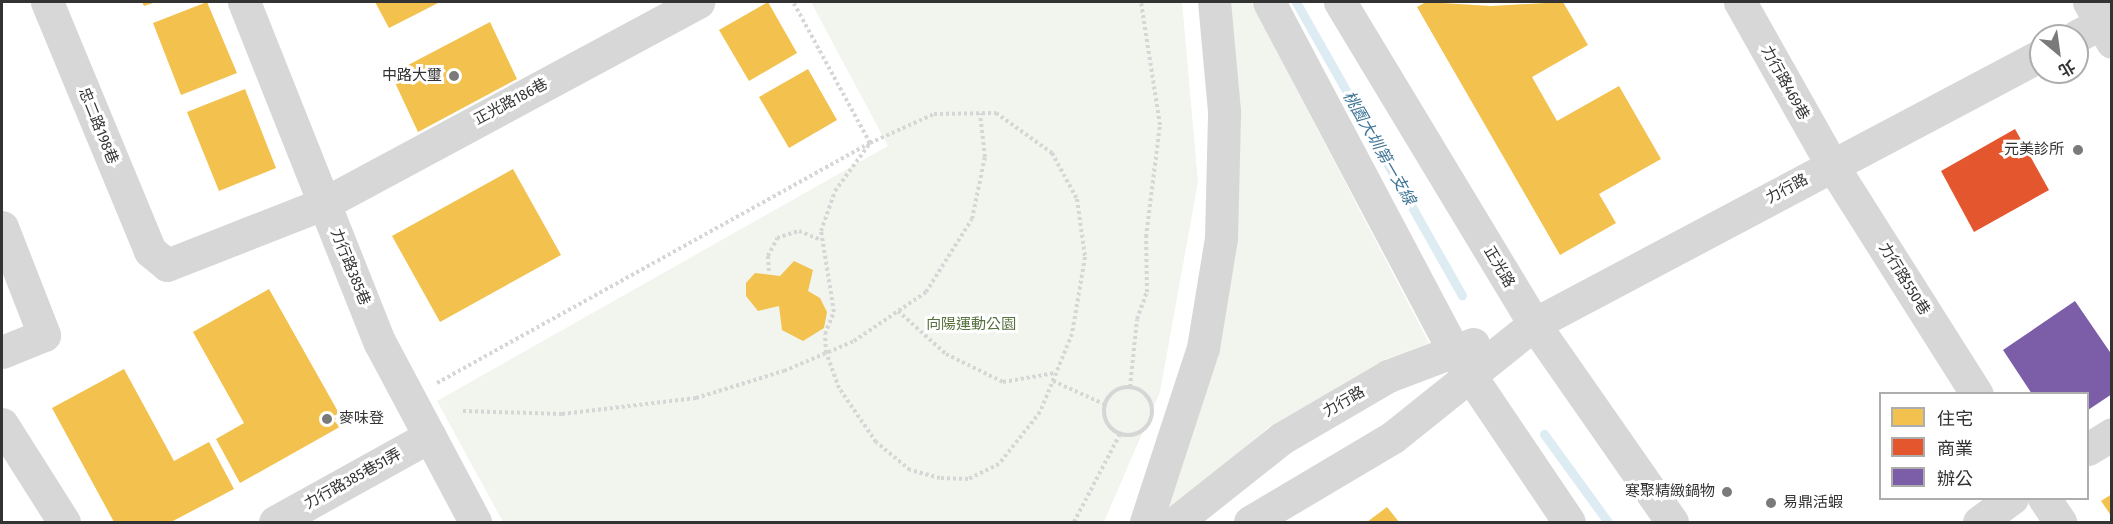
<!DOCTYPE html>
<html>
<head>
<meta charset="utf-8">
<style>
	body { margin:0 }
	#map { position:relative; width:2113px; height:524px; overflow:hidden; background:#fff; font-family:"Fira Sans Condensed","Noto Sans TC",sans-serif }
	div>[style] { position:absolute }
	.green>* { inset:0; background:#f1f5ed }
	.homes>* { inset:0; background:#f2c14e }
	.shops>* { inset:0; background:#e4572e }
	.offices>* { inset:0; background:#7b5ea7 }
	.stream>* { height:9px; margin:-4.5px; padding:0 4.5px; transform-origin:4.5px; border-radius:4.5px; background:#ddebf3 }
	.path>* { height:4px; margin-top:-2px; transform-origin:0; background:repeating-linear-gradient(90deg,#d6d6d6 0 3px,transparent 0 6px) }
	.path>.ring { margin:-2px; padding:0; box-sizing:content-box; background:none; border:4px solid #d6d6d6; border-radius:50% }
	.minor>* { height:33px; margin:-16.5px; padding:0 16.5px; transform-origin:16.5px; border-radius:16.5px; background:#d7d7d7 }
	.dots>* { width:16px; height:16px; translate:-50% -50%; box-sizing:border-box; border:3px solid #fff; border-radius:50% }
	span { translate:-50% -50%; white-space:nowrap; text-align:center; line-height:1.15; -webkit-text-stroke:6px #fff; paint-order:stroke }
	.poi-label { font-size:15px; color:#333 }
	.right { translate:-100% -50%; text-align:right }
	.left { translate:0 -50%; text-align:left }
	.street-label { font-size:15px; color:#333 }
	.park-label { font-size:15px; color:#56703f }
	.water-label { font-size:16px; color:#3f7597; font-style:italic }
	.frame { position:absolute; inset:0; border:3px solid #333; pointer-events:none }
	.legend { position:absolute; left:1879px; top:392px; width:210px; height:108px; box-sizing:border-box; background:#fff; border:2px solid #adadad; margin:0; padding:8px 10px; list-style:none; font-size:18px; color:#333 }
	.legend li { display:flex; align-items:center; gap:12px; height:30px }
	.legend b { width:30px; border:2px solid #adadad }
	.north { position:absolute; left:2029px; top:24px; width:60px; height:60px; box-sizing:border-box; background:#fff; border:2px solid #adadad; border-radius:50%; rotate:151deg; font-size:16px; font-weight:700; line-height:24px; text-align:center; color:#333 }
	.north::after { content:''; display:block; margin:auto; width:21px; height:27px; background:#7a7a7a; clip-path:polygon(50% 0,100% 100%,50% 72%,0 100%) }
</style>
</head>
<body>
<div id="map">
	<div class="green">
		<i style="clip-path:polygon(811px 2px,1182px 2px,1198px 182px,1160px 392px,1104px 522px,503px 522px,437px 401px,888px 146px)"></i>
		<i style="clip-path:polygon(1227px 2px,1251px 2px,1429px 343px,1384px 360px,1269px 427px,1156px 522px,1236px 241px,1241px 114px)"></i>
	</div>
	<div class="homes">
		<i style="clip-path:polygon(142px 2px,156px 2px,144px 6px)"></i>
		<i style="clip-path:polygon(207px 2px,237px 73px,181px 95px,153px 23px)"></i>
		<i style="clip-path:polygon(375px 2px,440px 2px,389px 28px)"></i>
		<i style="clip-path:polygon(768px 2px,797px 53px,749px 81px,719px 30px)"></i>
		<i style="clip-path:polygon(1426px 2px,1491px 6px,1563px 2px,1588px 45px,1532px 77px,1557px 121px,1619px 86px,1661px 159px,1599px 194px,1616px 223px,1560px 255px,1417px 7px)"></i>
		<i style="clip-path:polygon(490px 22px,517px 79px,418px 132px,391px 74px)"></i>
		<i style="clip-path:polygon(808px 69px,837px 120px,789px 148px,759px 97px)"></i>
		<i style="clip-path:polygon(245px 89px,276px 168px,219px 191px,187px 112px)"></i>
		<i style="clip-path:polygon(513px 169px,561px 255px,440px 322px,392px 236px)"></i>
		<i style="clip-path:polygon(794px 261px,813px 270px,808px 291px,820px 298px,827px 312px,824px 328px,803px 341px,782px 330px,779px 306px,758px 311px,746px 296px,746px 283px,755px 273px,780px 276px)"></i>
		<i style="clip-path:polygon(269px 289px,345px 424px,240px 483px,216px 439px,244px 423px,193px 332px)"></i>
		<i style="clip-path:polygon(124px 369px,174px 461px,209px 442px,234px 489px,171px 522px,114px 522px,52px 408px)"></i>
		<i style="clip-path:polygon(2112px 494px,2112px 517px,2101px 501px)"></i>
		<i style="clip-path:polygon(1387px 507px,1399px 522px,1367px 522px)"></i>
	</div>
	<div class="shops">
		<i style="clip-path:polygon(2015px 129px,2049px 190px,1974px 232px,1941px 171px)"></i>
	</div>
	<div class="offices">
		<i style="clip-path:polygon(2075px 301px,2112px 355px,2112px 394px,2088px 410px,2088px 394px,2032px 394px,2003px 350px)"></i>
	</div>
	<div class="stream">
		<i style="left:1296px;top:2px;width:337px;rotate:60.5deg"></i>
		<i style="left:1544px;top:434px;width:109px;rotate:54deg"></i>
	</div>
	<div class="path">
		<i style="left:996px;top:113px;width:69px;rotate:35.5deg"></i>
		<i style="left:1052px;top:153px;width:52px;rotate:61.5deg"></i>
		<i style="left:1077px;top:199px;width:59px;rotate:82.1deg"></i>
		<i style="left:1085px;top:257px;width:78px;rotate:99.6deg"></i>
		<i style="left:1072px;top:334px;width:84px;rotate:112.3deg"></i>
		<i style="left:1040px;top:412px;width:66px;rotate:128.3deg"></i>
		<i style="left:999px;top:464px;width:34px;rotate:154deg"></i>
		<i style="left:968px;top:479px;width:28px;rotate:-178deg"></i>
		<i style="left:940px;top:478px;width:31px;rotate:-165deg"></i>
		<i style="left:910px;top:470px;width:44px;rotate:-140.5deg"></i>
		<i style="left:876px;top:442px;width:65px;rotate:-124.4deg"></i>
		<i style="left:839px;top:388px;width:37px;rotate:-110deg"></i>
		<i style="left:826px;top:353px;width:19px;rotate:-93deg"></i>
		<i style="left:825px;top:334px;width:24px;rotate:-68deg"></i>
		<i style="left:834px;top:312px;width:82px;rotate:-99.1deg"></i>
		<i style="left:821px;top:231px;width:42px;rotate:-70.7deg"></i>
		<i style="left:835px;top:191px;width:59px;rotate:-53.9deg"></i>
		<i style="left:870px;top:143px;width:70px;rotate:-24.4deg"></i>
		<i style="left:934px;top:114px;width:62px;rotate:-0.9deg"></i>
		<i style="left:769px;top:271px;width:15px;rotate:-94deg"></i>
		<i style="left:768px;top:256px;width:20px;rotate:-63deg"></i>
		<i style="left:777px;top:238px;width:23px;rotate:-18deg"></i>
		<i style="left:799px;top:231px;width:24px;rotate:22deg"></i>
		<i style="left:898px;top:311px;width:64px;rotate:41.9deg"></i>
		<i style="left:946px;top:354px;width:64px;rotate:26.2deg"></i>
		<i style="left:1003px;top:382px;width:53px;rotate:-9.8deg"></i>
		<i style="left:1053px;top:381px;width:56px;rotate:24.3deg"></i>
		<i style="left:437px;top:383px;width:495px;rotate:-29deg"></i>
		<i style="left:870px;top:143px;width:161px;rotate:-118.6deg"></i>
		<i class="ring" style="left:1104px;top:387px;width:44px;height:44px"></i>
		<i style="left:1130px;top:387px;width:68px;rotate:-84.1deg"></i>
		<i style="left:1137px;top:319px;width:29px;rotate:-70deg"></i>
		<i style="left:1147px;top:292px;width:55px;rotate:-91deg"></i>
		<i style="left:1146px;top:237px;width:113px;rotate:-82.9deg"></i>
		<i style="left:1160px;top:125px;width:124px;rotate:-98.8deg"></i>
		<i style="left:463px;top:411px;width:99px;rotate:1.7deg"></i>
		<i style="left:562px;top:414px;width:135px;rotate:-6.8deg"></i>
		<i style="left:696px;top:398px;width:92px;rotate:-17.1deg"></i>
		<i style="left:784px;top:371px;width:76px;rotate:-23.2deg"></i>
		<i style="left:854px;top:341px;width:87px;rotate:-34.2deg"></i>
		<i style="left:926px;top:292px;width:86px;rotate:-57.8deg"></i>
		<i style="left:972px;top:219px;width:63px;rotate:-78.2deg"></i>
		<i style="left:985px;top:157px;width:44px;rotate:-96.5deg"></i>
		<i style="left:1074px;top:522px;width:99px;rotate:-62.4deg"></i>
	</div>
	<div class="minor">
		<i style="left:47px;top:2px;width:269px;rotate:67.5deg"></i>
		<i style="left:150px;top:251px;width:22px;rotate:39deg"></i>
		<i style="left:167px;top:265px;width:170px;rotate:-21.4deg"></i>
		<i style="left:325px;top:203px;width:424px;rotate:-28.3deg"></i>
		<i style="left:244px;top:2px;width:367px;rotate:68.3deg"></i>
		<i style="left:380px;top:343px;width:203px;rotate:62deg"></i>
		<i style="left:1269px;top:2px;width:394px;rotate:62.1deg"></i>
		<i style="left:1453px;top:350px;width:207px;rotate:56deg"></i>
		<i style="left:1340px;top:2px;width:376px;rotate:58.9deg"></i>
		<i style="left:1534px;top:324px;width:241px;rotate:55.1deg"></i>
		<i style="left:1740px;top:2px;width:187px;rotate:60.6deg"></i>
		<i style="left:1832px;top:165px;width:271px;rotate:57.7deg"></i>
		<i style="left:2089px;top:2px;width:46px;rotate:60.1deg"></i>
		<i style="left:2077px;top:36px;width:40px;rotate:-28deg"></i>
		<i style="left:2px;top:227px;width:116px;rotate:68.7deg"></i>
		<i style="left:44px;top:335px;width:45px;rotate:158deg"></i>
		<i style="left:2px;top:424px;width:116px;rotate:57.7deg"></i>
		<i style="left:2088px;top:449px;width:28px;rotate:-32deg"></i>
		<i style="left:2044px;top:498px;width:29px;rotate:56deg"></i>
		<i style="left:275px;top:522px;width:177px;rotate:-29deg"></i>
		<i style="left:1146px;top:522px;width:183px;rotate:-71.9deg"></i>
		<i style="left:1203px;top:348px;width:111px;rotate:-80.7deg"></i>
		<i style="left:1221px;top:238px;width:127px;rotate:-88.6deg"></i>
		<i style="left:1224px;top:111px;width:109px;rotate:-95.2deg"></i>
		<i style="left:1176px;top:522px;width:135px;rotate:-38.4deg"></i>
		<i style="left:1282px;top:438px;width:123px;rotate:-30.3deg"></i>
		<i style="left:1388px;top:376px;width:91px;rotate:-20.6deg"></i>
		<i style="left:1250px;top:522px;width:166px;rotate:-30.7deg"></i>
		<i style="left:1393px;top:437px;width:181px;rotate:-38.7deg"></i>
		<i style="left:1534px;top:324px;width:574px;rotate:-27.95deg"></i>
		<i style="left:1979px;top:522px;width:41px;rotate:-36deg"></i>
	</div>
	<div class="dots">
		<i style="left:454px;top:76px;background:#7a7a7a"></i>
		<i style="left:2078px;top:150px;background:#7a7a7a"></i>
		<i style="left:327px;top:419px;background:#7a7a7a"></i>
		<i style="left:1727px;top:492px;background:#7a7a7a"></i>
		<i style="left:1771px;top:503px;background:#7a7a7a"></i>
	</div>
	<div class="poi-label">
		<span class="right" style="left:442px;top:76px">中路大璽</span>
		<span class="right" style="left:2064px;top:150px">元美診所</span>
		<span class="left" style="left:339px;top:419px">麥味登</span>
		<span class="right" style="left:1715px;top:492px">寒聚精緻鍋物</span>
		<span class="left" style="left:1783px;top:503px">易鼎活蝦</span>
	</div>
	<div class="street-label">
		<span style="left:1785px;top:83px;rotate:61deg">力行路469巷</span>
		<span style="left:511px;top:102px;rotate:-28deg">正光路186巷</span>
		<span style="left:98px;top:126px;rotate:68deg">忠二路198巷</span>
		<span style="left:1787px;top:189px;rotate:-28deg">力行路</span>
		<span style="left:350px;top:267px;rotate:68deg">力行路385巷</span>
		<span style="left:1499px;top:267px;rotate:59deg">正光路</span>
		<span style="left:1904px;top:279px;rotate:58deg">力行路550巷</span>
		<span style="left:1344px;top:402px;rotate:-30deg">力行路</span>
		<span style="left:353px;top:479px;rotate:-29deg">力行路385巷51弄</span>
	</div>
	<div class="park-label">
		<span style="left:971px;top:325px">向陽運動公園</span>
	</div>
	<div class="water-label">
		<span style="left:1379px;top:148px;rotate:60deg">桃園大圳第一支線</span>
	</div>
	<div class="frame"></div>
	<ul class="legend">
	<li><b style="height:16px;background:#f2c14e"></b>住宅</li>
	<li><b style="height:16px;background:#e4572e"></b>商業</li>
	<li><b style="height:16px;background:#7b5ea7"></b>辦公</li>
	</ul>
	<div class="north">北</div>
</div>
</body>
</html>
